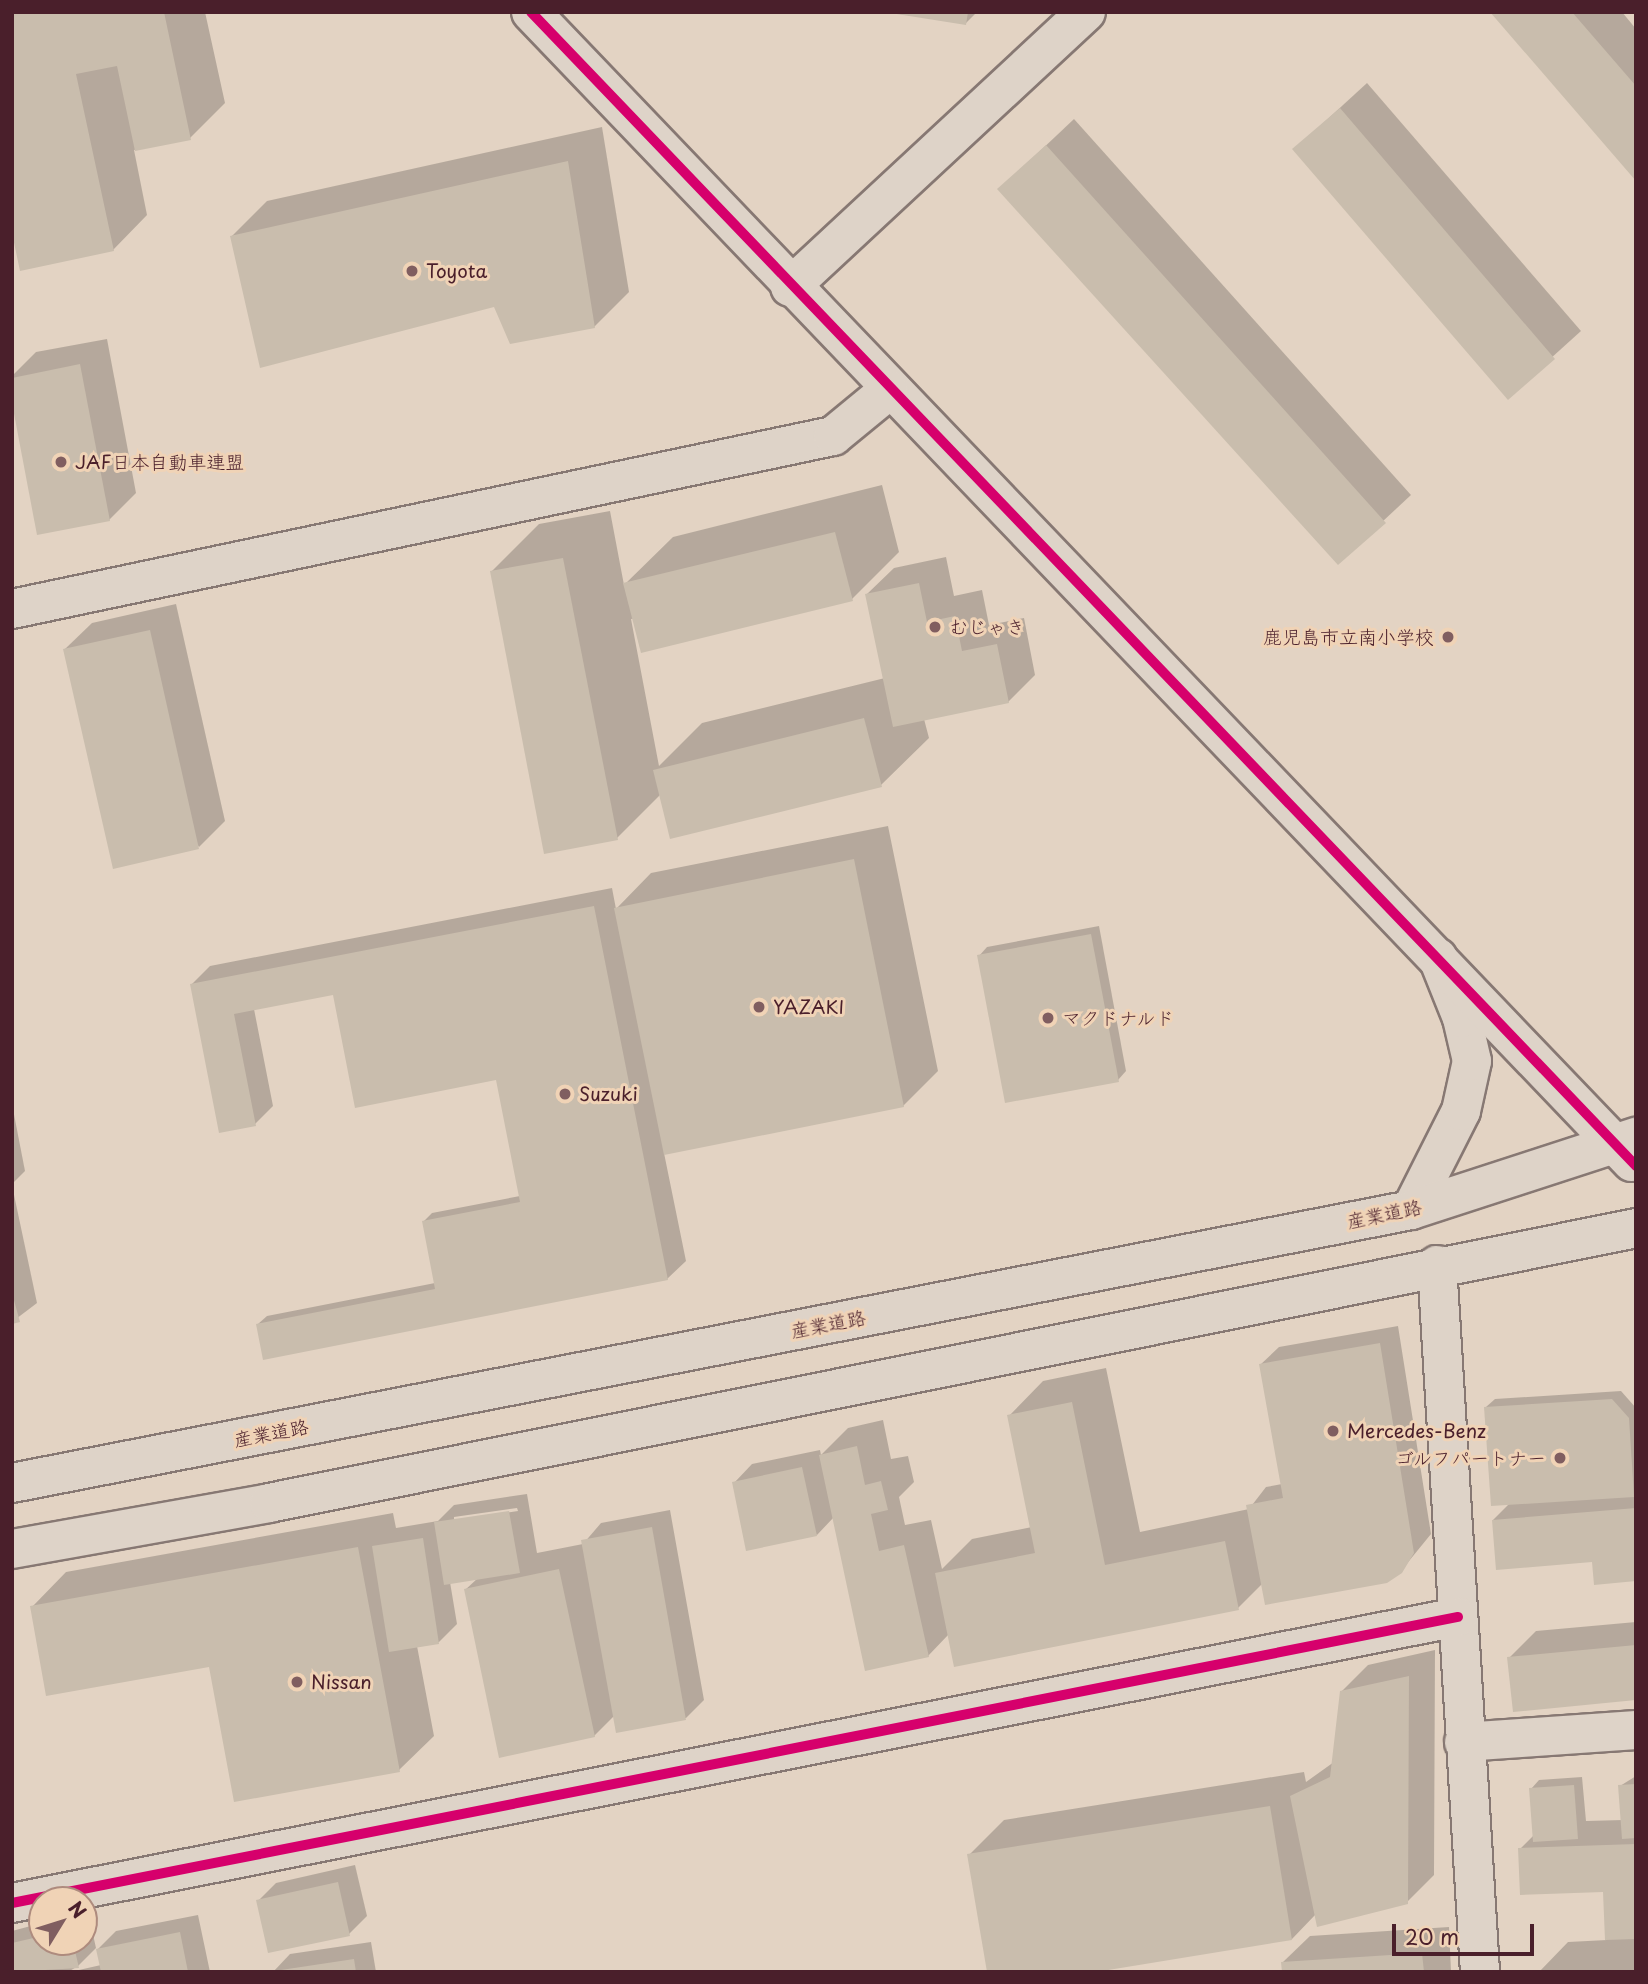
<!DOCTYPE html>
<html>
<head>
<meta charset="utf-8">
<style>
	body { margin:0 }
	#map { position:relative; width:1648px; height:1984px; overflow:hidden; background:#e3d3c3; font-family:"Playpen Sans","Klee One",sans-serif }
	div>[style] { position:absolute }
	.shadow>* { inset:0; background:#0003 }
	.building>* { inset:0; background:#c9bdad }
	.roads { filter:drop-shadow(2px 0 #877873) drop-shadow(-2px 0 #877873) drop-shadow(0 2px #877873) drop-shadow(0 -2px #877873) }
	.street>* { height:38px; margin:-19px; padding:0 19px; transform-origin:19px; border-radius:19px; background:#ded3c8 }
	.secondary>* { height:38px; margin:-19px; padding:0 19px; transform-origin:19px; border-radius:19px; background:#ded3c8 }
	.cycleway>* { height:10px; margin:-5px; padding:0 5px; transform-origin:5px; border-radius:5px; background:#d6006c }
	.dots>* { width:19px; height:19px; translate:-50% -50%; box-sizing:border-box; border:4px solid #f0d3b6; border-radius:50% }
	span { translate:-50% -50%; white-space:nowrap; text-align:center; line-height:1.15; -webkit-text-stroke:6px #f0d3b6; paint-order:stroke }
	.poi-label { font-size:19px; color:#4a1f2b }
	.left { translate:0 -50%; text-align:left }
	.right { translate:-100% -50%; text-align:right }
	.street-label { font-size:19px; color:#4a1f2b }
	.frame { position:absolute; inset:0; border:14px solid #4a1f2b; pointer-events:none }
	.north { position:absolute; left:28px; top:1886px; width:70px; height:70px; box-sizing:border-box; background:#f0d3b6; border:2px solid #ae8b7e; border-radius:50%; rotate:52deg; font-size:19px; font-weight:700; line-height:28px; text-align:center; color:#4a1f2b }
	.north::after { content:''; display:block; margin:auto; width:24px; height:32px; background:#805e60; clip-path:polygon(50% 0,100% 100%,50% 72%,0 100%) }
	.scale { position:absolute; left:1392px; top:1924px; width:142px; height:32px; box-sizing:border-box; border:4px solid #4a1f2b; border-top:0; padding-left:9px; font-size:21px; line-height:24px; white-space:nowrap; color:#4a1f2b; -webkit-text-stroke:5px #f0d3b6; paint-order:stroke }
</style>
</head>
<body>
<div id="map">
	<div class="shadow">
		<i style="clip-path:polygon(12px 12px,205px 12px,225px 103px,190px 138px,134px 150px,147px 215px,113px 250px)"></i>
		<i style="clip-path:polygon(885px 12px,977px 12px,966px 23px)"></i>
		<i style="clip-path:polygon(1492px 12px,1622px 12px,1636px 29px,1636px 179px)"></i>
		<i style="clip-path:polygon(1367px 83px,1581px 331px,1508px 397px,1295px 149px)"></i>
		<i style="clip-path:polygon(1074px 119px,1411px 495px,1338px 563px,1000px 189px)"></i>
		<i style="clip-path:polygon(602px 127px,629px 292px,594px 327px,232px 236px,267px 201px)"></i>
		<i style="clip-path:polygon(107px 339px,136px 493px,109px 520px,12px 394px,12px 376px,36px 352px)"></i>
		<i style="clip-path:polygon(882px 485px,899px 552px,852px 599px,631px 619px,659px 766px,702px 723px,885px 678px,867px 594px,894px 568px,946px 557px,954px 596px,982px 590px,989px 625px,1024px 618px,1035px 675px,1008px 702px,924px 719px,929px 738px,881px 785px,660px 795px,617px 838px,492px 571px,539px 524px,610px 511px,624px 585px,673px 537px)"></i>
		<i style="clip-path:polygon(176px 604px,225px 821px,199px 847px,65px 649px,92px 623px)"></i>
		<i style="clip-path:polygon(888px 826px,938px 1071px,903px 1106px,664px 1153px,686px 1261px,667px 1279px,258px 1324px,267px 1316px,435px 1283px,423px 1222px,432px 1213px,520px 1196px,497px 1078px,334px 993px,254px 1009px,273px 1106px,255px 1124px,192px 984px,210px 966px,612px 888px,616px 909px,651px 873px)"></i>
		<i style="clip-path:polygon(1099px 926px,1126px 1071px,1118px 1080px,979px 956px,987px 947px)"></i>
		<i style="clip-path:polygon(12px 1104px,25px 1171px,12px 1184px)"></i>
		<i style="clip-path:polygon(13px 1190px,37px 1303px,12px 1322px,12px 1190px)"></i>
		<i style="clip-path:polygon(1398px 1326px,1431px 1534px,1400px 1572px,1263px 1583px,1238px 1608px,949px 1634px,928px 1656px,834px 1517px,817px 1535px,734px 1483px,752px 1464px,820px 1450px,821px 1455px,848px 1428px,883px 1420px,891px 1459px,908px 1456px,914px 1482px,899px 1497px,905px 1525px,931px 1520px,942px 1569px,972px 1539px,1032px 1527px,1009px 1416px,1043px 1381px,1106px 1368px,1140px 1532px,1249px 1509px,1266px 1487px,1282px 1484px,1260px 1365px,1279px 1347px)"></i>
		<i style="clip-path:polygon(1621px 1391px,1636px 1408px,1636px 1579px,1493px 1520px,1510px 1503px,1486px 1407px,1495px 1399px)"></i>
		<i style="clip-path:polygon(evenodd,527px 1494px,537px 1553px,583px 1544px,601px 1523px,670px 1510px,704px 1700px,686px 1718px,614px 1716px,594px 1736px,465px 1590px,478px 1578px,450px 1582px,457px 1624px,439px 1642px,417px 1646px,434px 1736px,399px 1770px,210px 1665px,32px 1607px,66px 1572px,393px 1513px,396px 1528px,438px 1521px,454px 1505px,527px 1494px,517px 1508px,518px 1511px,454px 1521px,454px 1517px,517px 1508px)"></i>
		<i style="clip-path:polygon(1636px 1622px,1636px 1698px,1509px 1658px,1536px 1631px)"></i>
		<i style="clip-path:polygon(1435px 1650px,1434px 1875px,1407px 1902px,1316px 1914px,1292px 1939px,969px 1855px,1004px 1820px,1304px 1772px,1306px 1782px,1334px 1762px,1341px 1692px,1368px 1665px)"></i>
		<i style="clip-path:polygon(1636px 1776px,1636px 1972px,1539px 1972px,1568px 1942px,1607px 1940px,1605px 1890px,1520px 1849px,1534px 1835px,1531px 1789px,1539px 1780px,1582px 1777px,1586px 1821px,1623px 1820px,1620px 1786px)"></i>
		<i style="clip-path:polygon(355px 1865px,367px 1916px,349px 1934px,258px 1901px,276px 1883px)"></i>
		<i style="clip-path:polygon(88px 1912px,96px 1948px,78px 1966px,68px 1972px,12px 1972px,12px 1931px,42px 1923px,42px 1942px,84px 1942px,84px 1913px)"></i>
		<i style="clip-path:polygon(198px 1915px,210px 1972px,70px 1972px,101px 1965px,98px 1949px,116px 1931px)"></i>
		<i style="clip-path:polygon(1449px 1927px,1451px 1972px,1284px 1972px,1283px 1962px,1310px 1936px)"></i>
		<i style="clip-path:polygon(371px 1942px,376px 1972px,273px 1972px,290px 1954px)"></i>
	</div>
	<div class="building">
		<i style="clip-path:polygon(12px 12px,164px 12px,191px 140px,135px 151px,117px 66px,76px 74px,114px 251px,20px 271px,12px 233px)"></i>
		<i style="clip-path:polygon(884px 12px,968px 12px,966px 25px)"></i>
		<i style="clip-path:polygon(1490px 12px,1572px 12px,1636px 86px,1636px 181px)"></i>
		<i style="clip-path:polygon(1340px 108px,1555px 359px,1508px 400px,1292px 149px)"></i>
		<i style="clip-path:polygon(1046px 145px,1386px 523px,1338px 565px,997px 189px)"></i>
		<i style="clip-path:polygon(568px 161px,595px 328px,510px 344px,494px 307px,260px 368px,230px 236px)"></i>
		<i style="clip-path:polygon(80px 364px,110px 521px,37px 535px,12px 403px,12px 378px)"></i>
		<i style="clip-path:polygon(835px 532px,853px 601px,641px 653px,623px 583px)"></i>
		<i style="clip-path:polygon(563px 558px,618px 840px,544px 854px,490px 571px)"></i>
		<i style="clip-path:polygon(919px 583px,927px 622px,955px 616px,962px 651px,997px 644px,1009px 703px,893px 727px,865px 594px)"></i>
		<i style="clip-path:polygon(150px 630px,199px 849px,113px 869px,63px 649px)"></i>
		<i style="clip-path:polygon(864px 718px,882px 787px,670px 839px,653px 770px)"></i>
		<i style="clip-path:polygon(854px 859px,904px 1107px,664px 1155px,614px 908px)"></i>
		<i style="clip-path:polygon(594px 906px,668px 1280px,263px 1360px,256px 1324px,435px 1289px,422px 1221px,520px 1202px,496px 1080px,355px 1108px,333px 995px,234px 1014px,256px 1126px,219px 1133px,190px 984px)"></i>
		<i style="clip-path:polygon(1091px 934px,1119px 1082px,1005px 1103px,977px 955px)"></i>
		<i style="clip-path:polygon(12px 1293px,20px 1322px,12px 1324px)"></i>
		<i style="clip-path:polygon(1380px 1343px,1414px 1553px,1402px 1573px,1387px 1583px,1265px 1605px,1246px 1505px,1283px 1498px,1259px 1364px)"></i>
		<i style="clip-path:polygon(1612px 1399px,1629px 1418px,1634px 1497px,1491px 1506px,1484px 1407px)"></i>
		<i style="clip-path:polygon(1072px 1402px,1105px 1565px,1225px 1541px,1239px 1610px,954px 1667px,935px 1573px,1035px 1553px,1007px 1415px)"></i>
		<i style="clip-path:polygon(857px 1446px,865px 1485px,881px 1481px,888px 1510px,871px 1514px,879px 1551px,904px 1545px,929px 1657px,865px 1671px,819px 1455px)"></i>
		<i style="clip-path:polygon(802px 1467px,817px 1536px,746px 1551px,732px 1482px)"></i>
		<i style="clip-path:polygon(1636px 1508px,1636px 1581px,1594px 1585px,1592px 1562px,1496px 1570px,1492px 1520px)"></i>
		<i style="clip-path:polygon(509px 1511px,520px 1573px,444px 1585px,434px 1522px)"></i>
		<i style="clip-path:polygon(652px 1527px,686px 1720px,616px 1733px,581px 1540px)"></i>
		<i style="clip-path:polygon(423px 1538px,439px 1644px,389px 1652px,372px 1546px)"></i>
		<i style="clip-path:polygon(358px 1547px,400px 1772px,234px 1802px,209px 1667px,46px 1696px,30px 1606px)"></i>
		<i style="clip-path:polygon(559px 1569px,595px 1737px,499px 1758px,464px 1589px)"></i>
		<i style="clip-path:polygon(1636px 1645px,1636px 1700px,1513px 1712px,1507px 1657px)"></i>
		<i style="clip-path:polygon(1409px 1676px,1408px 1904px,1317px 1927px,1290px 1796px,1330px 1777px,1340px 1691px)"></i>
		<i style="clip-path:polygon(1636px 1784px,1636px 1838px,1622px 1839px,1618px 1785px)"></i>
		<i style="clip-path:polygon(1574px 1785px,1578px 1839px,1533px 1842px,1529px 1788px)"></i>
		<i style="clip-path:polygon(1270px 1806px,1292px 1940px,1096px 1972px,987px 1972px,967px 1854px)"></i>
		<i style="clip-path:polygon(1636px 1844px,1636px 1939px,1605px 1940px,1603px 1892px,1520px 1895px,1518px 1848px)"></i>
		<i style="clip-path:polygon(338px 1882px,350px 1936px,268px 1953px,256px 1900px)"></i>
		<i style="clip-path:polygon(180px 1932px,188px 1972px,101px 1972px,96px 1949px)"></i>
		<i style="clip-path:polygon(42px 1936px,42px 1942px,73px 1942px,79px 1968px,12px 1972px,12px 1943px)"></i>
		<i style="clip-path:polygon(1422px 1953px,1424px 1972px,1282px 1972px,1281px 1962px)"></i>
		<i style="clip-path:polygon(354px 1959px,356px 1972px,282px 1972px,281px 1970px)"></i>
	</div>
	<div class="roads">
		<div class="street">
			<i style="left:1411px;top:1210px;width:111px;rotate:-63.2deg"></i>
			<i style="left:1461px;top:1111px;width:51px;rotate:-77.6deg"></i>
			<i style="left:1472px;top:1061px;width:44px;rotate:-103.1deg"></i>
			<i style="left:1462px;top:1018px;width:65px;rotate:-111.8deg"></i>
			<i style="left:1464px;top:1742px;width:172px;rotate:-4deg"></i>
		</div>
		<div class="secondary">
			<i style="left:531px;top:12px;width:1592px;rotate:46.25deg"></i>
			<i style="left:790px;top:287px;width:404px;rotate:-42.9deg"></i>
			<i style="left:12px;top:609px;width:839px;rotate:-11.9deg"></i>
			<i style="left:833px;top:436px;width:72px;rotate:-39.4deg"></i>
			<i style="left:1437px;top:1265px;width:708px;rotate:86.52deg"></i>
			<i style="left:12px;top:1483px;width:1425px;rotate:-11.04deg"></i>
			<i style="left:1411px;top:1210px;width:237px;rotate:-18deg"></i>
			<i style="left:12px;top:1549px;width:261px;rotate:-10.1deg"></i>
			<i style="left:269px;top:1503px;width:1394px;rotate:-11.37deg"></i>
			<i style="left:12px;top:1903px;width:1474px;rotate:-11.19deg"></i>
		</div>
	</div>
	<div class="cycleway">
		<i style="left:531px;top:12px;width:1598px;rotate:46.24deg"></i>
		<i style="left:12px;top:1903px;width:1474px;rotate:-11.19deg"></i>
	</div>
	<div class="dots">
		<i style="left:412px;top:271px;background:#805e60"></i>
		<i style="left:61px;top:462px;background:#805e60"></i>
		<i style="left:935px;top:627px;background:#805e60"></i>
		<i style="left:1448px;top:637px;background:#805e60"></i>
		<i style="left:759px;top:1007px;background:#805e60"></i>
		<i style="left:1048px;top:1018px;background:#805e60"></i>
		<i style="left:565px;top:1094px;background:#805e60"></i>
		<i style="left:1333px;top:1431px;background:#805e60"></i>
		<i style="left:1560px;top:1458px;background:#805e60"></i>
		<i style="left:297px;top:1682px;background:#805e60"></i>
	</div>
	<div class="poi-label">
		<span class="left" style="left:426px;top:271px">Toyota</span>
		<span class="left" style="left:75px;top:462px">JAF日本自動車連盟</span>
		<span class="left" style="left:949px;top:627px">むじゃき</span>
		<span class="right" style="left:1434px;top:637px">鹿児島市立南小学校</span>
		<span class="left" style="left:773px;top:1007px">YAZAKI</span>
		<span class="left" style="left:1062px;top:1018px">マクドナルド</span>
		<span class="left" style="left:579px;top:1094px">Suzuki</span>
		<span class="left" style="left:1347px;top:1431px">Mercedes-Benz</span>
		<span class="right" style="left:1546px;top:1458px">ゴルフパートナー</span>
		<span class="left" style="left:311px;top:1682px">Nissan</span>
	</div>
	<div class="street-label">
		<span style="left:1384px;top:1214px;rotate:-12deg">産業道路</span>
		<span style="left:828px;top:1324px;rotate:-11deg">産業道路</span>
		<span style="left:271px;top:1433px;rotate:-11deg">産業道路</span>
	</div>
	<div class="frame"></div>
	<div class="north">N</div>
	<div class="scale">20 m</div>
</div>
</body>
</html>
